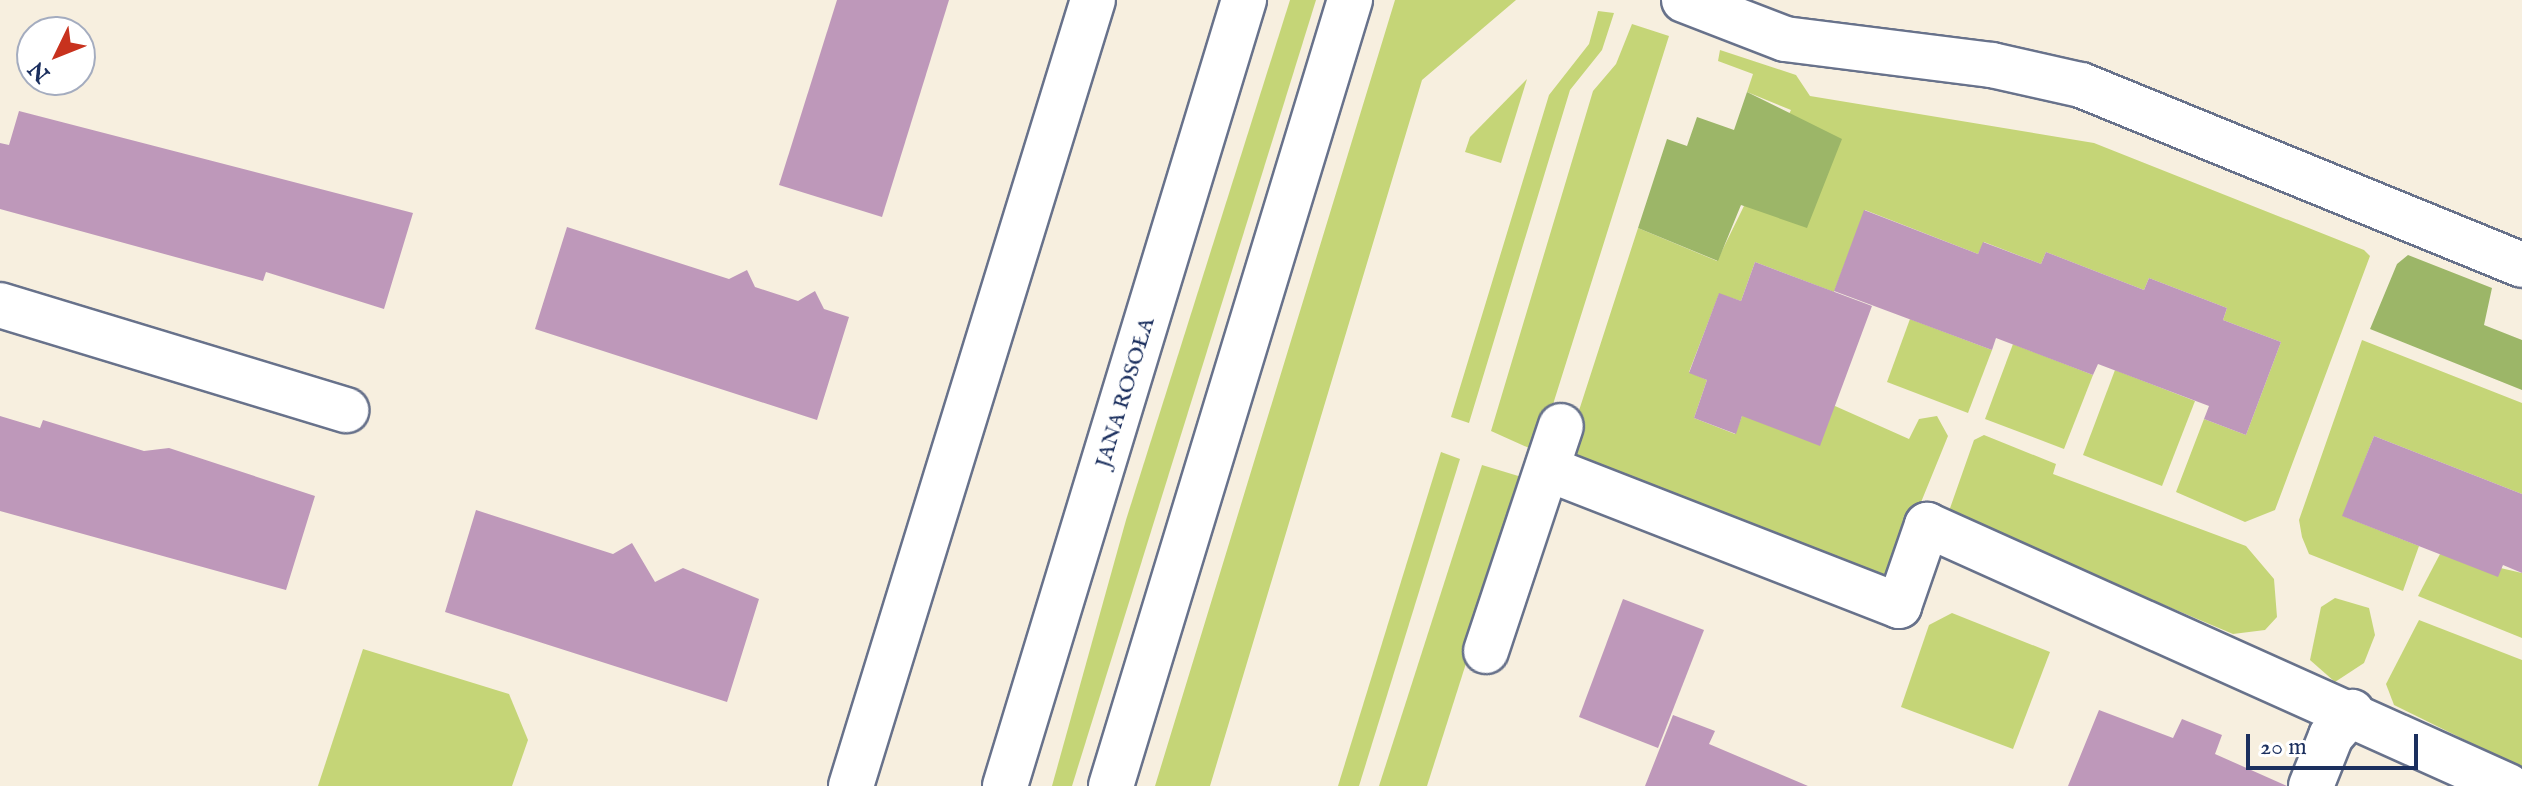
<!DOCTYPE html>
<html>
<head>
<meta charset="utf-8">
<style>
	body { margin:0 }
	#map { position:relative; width:2522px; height:786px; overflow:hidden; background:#f7efdf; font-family:"IM FELL English",serif }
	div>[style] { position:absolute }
	.green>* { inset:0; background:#c5d577 }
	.forest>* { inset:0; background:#9cb668 }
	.building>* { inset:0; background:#be98ba }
	.roads { filter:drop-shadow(2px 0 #68728b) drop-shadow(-2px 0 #68728b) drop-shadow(0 2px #68728b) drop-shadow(0 -2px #68728b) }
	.minor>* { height:44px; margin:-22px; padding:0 22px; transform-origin:22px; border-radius:22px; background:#fff }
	span { translate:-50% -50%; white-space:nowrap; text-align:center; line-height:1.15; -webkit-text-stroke:6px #fff; paint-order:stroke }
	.street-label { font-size:22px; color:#1b2f5e }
	.north { position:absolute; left:16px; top:16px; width:80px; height:80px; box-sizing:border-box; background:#fff; border:2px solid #a4acbf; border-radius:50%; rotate:227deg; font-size:22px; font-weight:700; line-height:32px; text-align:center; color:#1b2f5e }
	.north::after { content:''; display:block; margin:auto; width:28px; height:36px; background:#c8321e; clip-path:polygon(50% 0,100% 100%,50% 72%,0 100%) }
	.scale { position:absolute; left:2246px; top:734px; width:172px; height:36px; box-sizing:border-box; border:4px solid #1b2f5e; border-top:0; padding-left:10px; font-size:24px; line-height:28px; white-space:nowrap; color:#1b2f5e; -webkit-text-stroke:6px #fff; paint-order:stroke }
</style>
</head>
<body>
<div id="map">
	<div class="green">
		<i style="clip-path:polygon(1290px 0,1316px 0,1072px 786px,1052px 786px,1126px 520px)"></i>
		<i style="clip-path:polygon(1395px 0,1516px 0,1422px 80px,1210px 786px,1155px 786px)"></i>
		<i style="clip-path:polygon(1598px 11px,1614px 13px,1602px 50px,1570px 90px,1469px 423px,1451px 417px,1549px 95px,1589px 44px)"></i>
		<i style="clip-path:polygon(1632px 24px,1669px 36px,1538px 452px,1491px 431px,1593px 91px,1616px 64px)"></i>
		<i style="clip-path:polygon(1720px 50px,1796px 75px,1810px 96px,2094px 143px,2364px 250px,2370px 256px,2275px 510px,2245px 522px,2176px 492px,2204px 419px,2246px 435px,2281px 342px,2223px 320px,2227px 308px,2149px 278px,2144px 290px,2046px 252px,2041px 264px,1984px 242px,1978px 254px,1865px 210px,1834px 292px,1755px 262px,1741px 301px,1719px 294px,1689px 372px,1707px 380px,1694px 418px,1735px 434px,1742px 416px,1835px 406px,1909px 439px,1919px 419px,1937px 416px,1948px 436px,1893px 571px,1884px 578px,1563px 460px,1638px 228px,1717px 261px,1791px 110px,1747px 92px,1753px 74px,1718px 61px)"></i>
		<i style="clip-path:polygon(1527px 79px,1501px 163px,1465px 152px,1470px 137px)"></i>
		<i style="clip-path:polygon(1910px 319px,1992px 350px,1968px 413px,1887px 382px)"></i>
		<i style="clip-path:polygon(2362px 340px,2522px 403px,2522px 494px,2374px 436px,2343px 516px,2419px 546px,2403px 591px,2309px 554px,2302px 537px,2299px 520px)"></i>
		<i style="clip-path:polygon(2013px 344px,2093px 375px,2064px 449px,1985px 419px)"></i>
		<i style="clip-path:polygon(2115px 370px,2195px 401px,2162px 486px,2083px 455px)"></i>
		<i style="clip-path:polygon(1984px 435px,2056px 464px,2053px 474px,2246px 546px,2274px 579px,2277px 617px,2265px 630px,2233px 634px,1948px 514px,1974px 440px)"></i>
		<i style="clip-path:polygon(1441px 452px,1460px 459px,1359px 786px,1338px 786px)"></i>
		<i style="clip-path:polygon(1482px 465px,1525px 478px,1427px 786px,1379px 786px)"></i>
		<i style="clip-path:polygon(2440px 554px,2522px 573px,2522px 638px,2418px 596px)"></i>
		<i style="clip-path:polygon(2335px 598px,2369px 608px,2375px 635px,2364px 663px,2335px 682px,2310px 660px,2321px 607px)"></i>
		<i style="clip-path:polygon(1952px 613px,2050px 652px,2013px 749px,1901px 707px,1929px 625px)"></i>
		<i style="clip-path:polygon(2419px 620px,2522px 660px,2522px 768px,2394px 705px,2386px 684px)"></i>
		<i style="clip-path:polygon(363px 649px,509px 694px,528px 740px,512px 786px,318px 786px)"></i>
	</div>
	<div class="forest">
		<i style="clip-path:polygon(1747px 92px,1842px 139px,1807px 228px,1741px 205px,1718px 261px,1638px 228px,1667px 139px,1687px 146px,1697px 117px,1734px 130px)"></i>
		<i style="clip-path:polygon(2408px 255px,2492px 288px,2484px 325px,2522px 340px,2522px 390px,2370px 329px,2397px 264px)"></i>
	</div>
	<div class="building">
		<i style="clip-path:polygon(837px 0,949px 0,882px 217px,779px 185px)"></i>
		<i style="clip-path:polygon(19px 111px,413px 213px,384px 309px,266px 272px,263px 281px,0 209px,0 143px,9px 145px)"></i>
		<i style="clip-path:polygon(1864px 210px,1978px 254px,1983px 242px,2041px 264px,2046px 252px,2144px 290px,2149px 278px,2227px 308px,2223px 320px,2281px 342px,2246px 435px,2204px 419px,2209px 406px,2098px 364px,2093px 375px,1996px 338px,1992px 350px,1834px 291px)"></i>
		<i style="clip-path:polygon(567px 227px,729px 279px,747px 270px,755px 287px,798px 301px,815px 291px,824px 309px,849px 317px,817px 420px,535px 329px)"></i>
		<i style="clip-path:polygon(1755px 262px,1872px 306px,1820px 446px,1742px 416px,1736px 434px,1694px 418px,1707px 380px,1689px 373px,1719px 293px,1741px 301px)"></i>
		<i style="clip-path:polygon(0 416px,40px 428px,43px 420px,144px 451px,169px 448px,315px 496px,286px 590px,0 511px)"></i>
		<i style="clip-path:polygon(2374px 436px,2522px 494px,2522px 573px,2503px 565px,2498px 577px,2342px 516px)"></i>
		<i style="clip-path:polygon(476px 510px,613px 554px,632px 543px,655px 582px,683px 568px,759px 599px,727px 702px,445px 612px)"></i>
		<i style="clip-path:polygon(1623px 599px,1704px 630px,1658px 748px,1579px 717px)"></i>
		<i style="clip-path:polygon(2099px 710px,2173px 738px,2182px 719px,2222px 735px,2215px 754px,2287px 786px,2068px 786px)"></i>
		<i style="clip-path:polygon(1673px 715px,1715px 731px,1709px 744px,1808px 786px,1645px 786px)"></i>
	</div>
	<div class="roads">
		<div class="minor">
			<i style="left:1684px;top:0;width:108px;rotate:21.1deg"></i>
			<i style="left:1785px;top:39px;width:209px;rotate:7.2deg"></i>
			<i style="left:1992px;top:65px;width:91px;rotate:12.7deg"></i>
			<i style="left:2081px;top:85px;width:476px;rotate:22.2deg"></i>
			<i style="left:0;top:305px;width:362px;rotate:16.9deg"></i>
			<i style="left:1548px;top:469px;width:377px;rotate:21.3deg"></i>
			<i style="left:1899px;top:606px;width:86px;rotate:-70.9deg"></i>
			<i style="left:1927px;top:525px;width:637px;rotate:24.19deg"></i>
			<i style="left:1486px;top:651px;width:237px;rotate:-71.6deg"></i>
			<i style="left:851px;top:786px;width:822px;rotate:-72.89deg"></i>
			<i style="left:1005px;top:786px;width:822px;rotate:-73.09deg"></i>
			<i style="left:1111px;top:786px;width:822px;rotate:-73.09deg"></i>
			<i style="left:2311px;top:786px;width:54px;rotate:-68.2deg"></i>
			<i style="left:2331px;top:736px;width:32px;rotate:-49deg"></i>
		</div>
	</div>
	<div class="street-label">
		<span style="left:1126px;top:393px;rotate:-73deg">JANA ROSOŁA</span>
	</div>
	<div class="north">N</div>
	<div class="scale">20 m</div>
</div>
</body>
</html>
